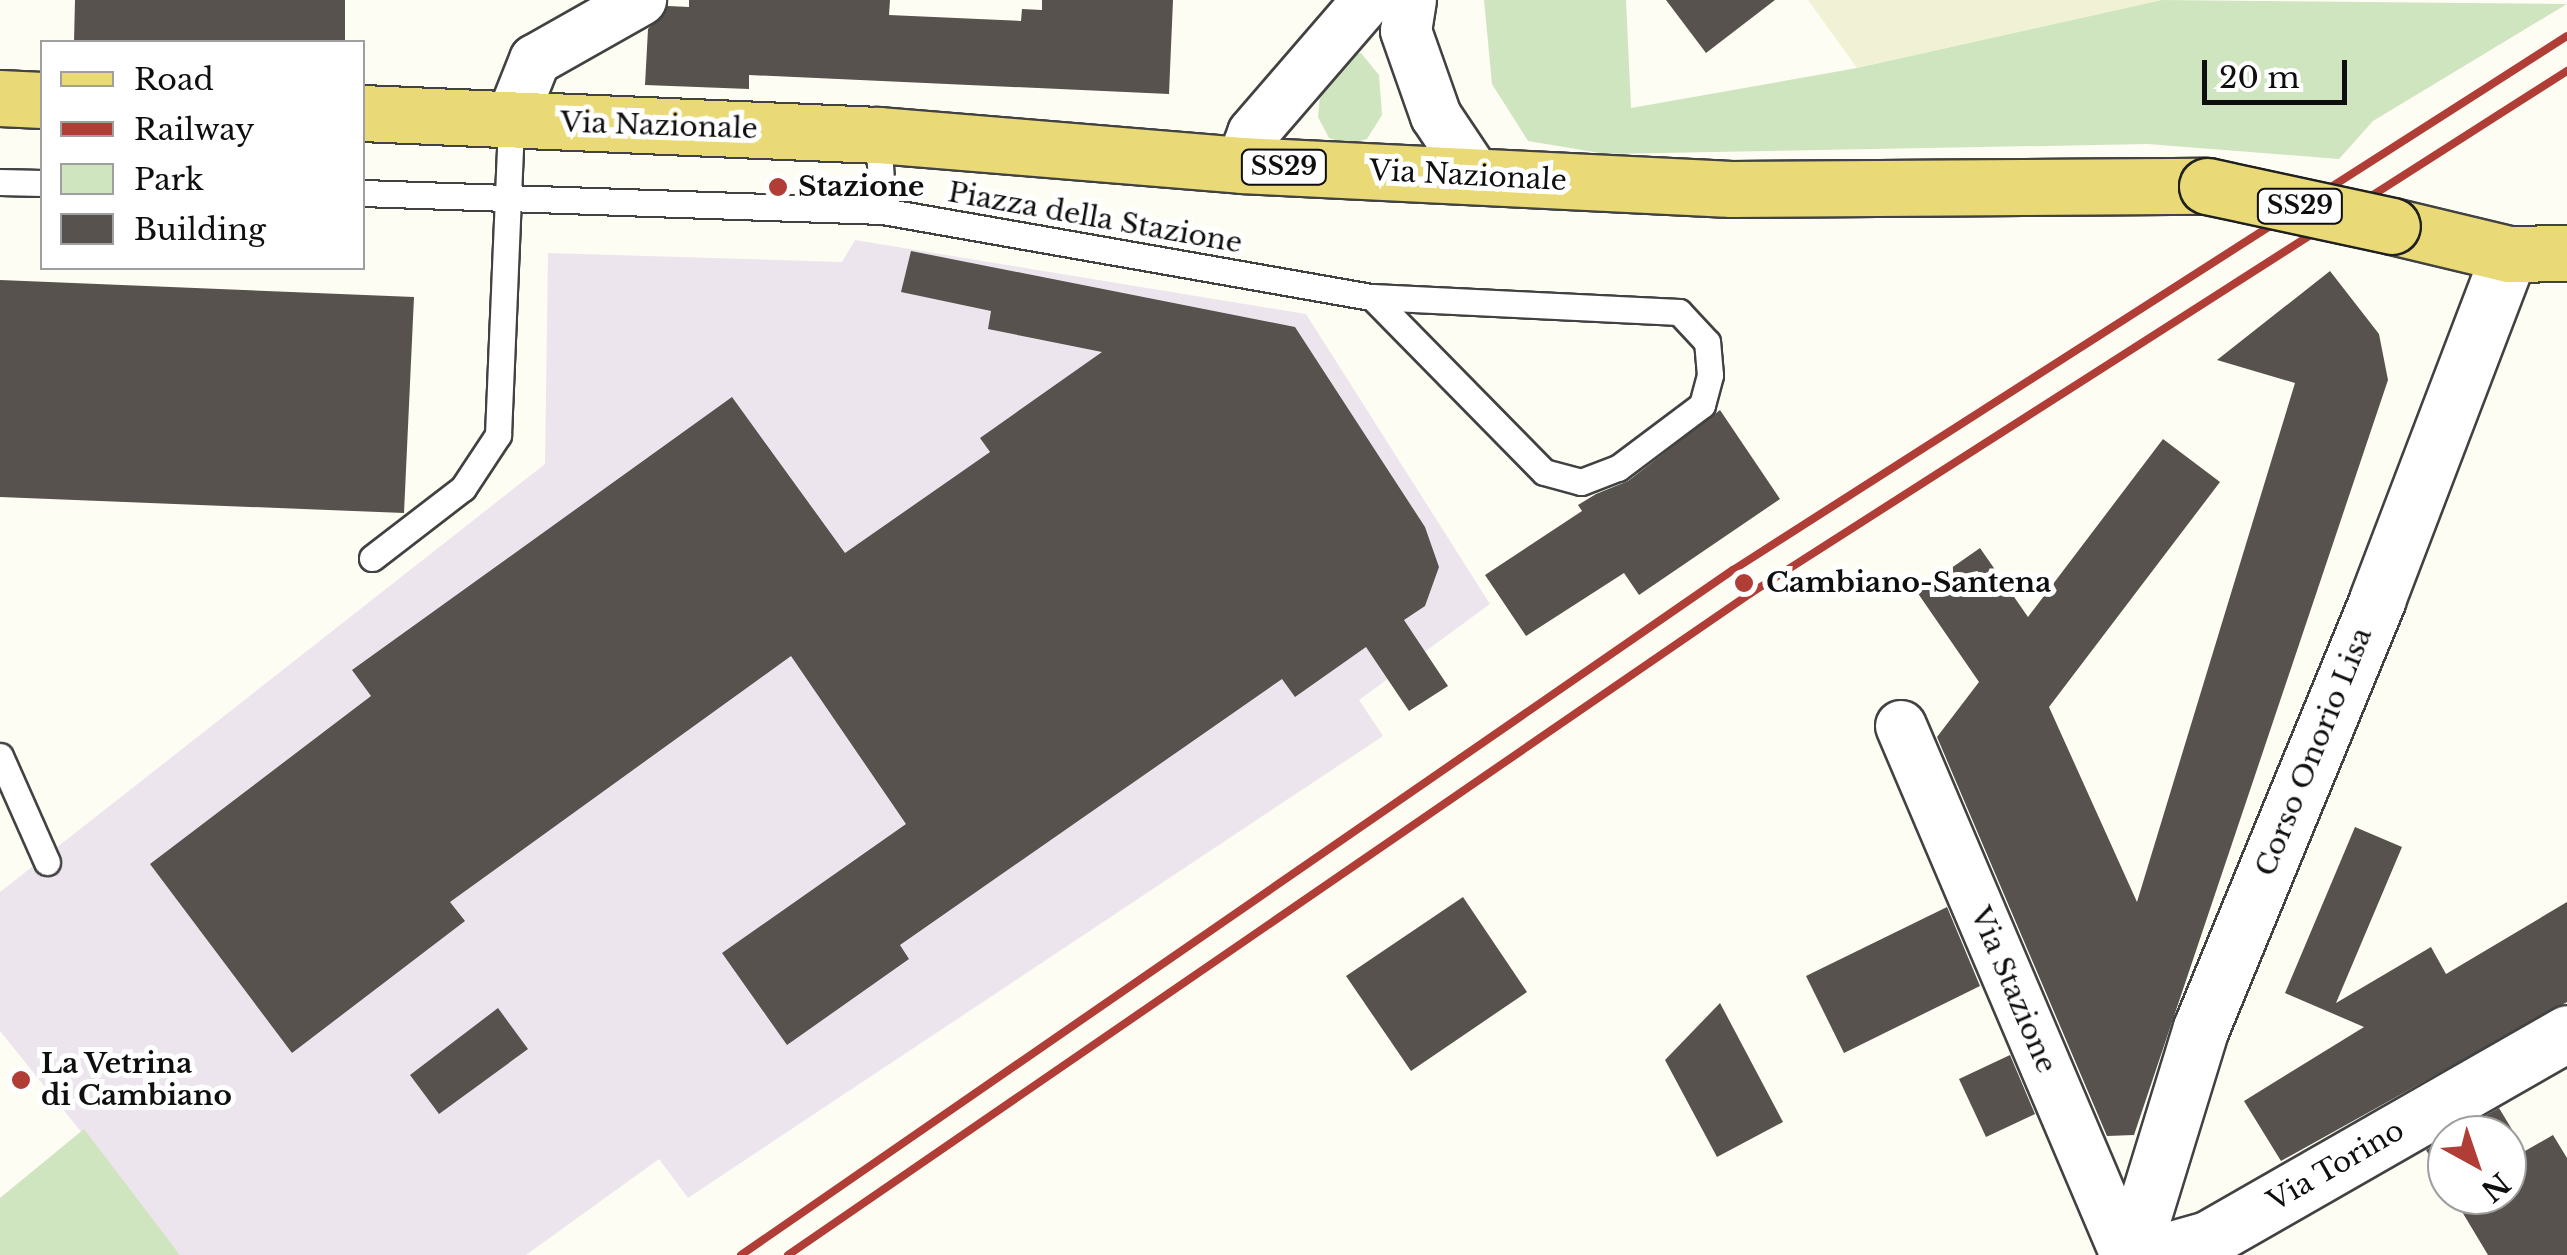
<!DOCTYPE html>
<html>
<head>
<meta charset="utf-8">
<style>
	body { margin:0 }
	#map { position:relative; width:2567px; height:1255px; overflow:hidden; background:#fefdf3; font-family:"Libre Baskerville",serif }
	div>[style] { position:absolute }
	.industrial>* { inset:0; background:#ede5ed }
	.farmland>* { inset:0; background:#f1f2d5 }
	.green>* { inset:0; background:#cfe5bf }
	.building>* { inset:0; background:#57524d }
	.roads { filter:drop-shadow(2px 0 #424242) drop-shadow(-2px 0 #424242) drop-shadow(0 2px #424242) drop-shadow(0 -2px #424242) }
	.service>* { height:25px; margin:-12.5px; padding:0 12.5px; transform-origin:12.5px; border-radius:12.5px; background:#fff }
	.minor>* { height:50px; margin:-25px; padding:0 25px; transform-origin:25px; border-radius:25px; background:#fff }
	.tertiary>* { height:55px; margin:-27.5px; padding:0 27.5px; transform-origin:27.5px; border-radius:27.5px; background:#fff }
	.primary>* { height:55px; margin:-27.5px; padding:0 27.5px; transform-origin:27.5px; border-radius:27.5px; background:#e9da77 }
	.rail>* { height:8px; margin:-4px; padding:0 4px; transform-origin:4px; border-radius:4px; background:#b03d36 }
	.bridges { filter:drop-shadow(2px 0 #202020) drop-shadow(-2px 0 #202020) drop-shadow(0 2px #202020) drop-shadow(0 -2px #202020) }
	.primary-bridge>* { height:55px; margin:-27.5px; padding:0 27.5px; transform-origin:27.5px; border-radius:27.5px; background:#e9da77 }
	.dots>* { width:28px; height:28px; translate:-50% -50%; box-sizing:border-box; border:5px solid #fff; border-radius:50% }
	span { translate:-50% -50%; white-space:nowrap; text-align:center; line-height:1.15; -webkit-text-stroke:10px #fff; paint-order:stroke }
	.shield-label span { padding:2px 8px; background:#fff; border:2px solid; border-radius:8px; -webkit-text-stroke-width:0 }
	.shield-label { font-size:25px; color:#0f0f0f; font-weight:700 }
	.street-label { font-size:28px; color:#0f0f0f }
	.poi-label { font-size:28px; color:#0f0f0f; font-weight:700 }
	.left { translate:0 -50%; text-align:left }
	.legend { position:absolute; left:40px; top:40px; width:325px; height:230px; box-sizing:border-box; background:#fff; border:2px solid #9f9f9f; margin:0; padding:12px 18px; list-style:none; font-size:30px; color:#0f0f0f }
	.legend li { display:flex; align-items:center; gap:20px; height:50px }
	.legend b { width:50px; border:2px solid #9f9f9f }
	.north { position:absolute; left:2427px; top:1115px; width:100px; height:100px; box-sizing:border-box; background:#fff; border:2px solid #9f9f9f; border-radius:50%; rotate:140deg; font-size:28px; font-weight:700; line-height:40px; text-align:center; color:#0f0f0f }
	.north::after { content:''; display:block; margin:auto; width:35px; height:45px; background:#b03d36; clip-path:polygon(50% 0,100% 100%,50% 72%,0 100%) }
	.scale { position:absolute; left:2202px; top:60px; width:145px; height:45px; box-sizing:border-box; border:5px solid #0f0f0f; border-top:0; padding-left:12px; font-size:30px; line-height:35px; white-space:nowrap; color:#0f0f0f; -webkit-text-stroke:8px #fff; paint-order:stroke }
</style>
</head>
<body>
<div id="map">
	<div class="industrial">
		<i style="clip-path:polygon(855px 240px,1306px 314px,1490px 604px,1359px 700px,1383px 736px,688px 1198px,659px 1159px,526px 1255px,180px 1255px,0 1031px,0 892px,545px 464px,548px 253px,842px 262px)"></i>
	</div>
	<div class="farmland">
		<i style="clip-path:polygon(1808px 0,2162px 0,1857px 68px)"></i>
	</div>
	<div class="green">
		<i style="clip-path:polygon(1484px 0,1626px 0,1631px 108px,1857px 68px,2162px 0,2567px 4px,2373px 121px,2339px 159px,2148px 144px,1606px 154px,1528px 141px,1492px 84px)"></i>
		<i style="clip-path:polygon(1361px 53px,1379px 75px,1382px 115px,1367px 139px,1347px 144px,1329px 138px,1318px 117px,1321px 83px,1350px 55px)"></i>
		<i style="clip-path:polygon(84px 1129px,180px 1255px,0 1255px,0 1198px)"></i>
	</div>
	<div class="building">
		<i style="clip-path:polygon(75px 0,345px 0,345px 42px,74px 42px)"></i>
		<i style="clip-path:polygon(689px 0,890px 0,889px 15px,1021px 21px,1022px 9px,1042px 10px,1042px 0,1173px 0,1169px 94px,749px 75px,749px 89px,645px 85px,648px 29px,668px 6px,689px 7px)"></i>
		<i style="clip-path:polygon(1666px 0,1775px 0,1706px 53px)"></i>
		<i style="clip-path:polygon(911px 251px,1295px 327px,1425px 527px,1439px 567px,1425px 606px,1404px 620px,1448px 686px,1409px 711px,1366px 647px,1295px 697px,1282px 679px,900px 945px,909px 959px,787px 1045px,722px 953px,906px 824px,791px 656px,450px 902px,465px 921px,292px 1053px,150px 864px,371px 696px,352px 670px,732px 397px,845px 553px,990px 452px,980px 438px,1102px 352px,988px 329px,991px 311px,901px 292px)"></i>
		<i style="clip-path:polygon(2330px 271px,2379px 334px,2388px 380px,2134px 1135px,2107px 1136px,1937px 737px,1979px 682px,1917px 592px,1980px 548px,2028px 617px,2163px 439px,2220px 482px,2049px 707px,2137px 902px,2295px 383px,2217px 360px)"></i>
		<i style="clip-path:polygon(0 280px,414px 297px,404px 513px,0 497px)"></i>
		<i style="clip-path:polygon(1720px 410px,1780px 499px,1639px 595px,1624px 573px,1526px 636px,1485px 575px,1582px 511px,1578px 505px,1596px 494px,1628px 481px)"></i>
		<i style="clip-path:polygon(2355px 827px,2402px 847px,2336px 1003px,2431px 947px,2446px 974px,2567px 902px,2567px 1002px,2281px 1161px,2244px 1101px,2364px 1027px,2285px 993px)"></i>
		<i style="clip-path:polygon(1463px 897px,1527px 992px,1411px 1071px,1346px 976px)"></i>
		<i style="clip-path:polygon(1947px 907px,1980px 986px,1844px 1053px,1806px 976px)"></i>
		<i style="clip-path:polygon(1720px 1003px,1783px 1122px,1717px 1157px,1665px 1060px)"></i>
		<i style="clip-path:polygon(498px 1008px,528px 1049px,439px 1114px,410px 1075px)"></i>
		<i style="clip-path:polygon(2010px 1055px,2035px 1114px,1986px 1137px,1959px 1079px)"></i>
		<i style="clip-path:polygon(2499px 1108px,2525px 1151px,2553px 1135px,2567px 1158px,2567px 1255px,2488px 1255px,2452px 1195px,2507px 1195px,2507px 1135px,2452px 1135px)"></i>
		<i style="clip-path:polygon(2447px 1138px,2447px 1186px,2426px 1150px)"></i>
	</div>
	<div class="roads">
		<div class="service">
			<i style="left:878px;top:135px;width:76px;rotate:86.2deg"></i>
			<i style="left:883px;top:211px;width:497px;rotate:10deg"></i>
			<i style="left:1372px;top:297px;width:245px;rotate:45.5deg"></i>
			<i style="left:1544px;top:472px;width:38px;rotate:15deg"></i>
			<i style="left:1581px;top:482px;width:40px;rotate:-21deg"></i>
			<i style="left:1618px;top:468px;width:105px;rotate:-36.9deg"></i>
			<i style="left:1702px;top:405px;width:31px;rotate:-75deg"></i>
			<i style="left:1710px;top:375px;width:33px;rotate:-95deg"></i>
			<i style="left:1707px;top:342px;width:41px;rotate:-133deg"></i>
			<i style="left:1679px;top:312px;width:307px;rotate:-177.2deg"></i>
			<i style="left:0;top:182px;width:42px;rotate:1.4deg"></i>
			<i style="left:362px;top:193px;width:521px;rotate:1.98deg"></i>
			<i style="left:372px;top:558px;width:115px;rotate:-37.6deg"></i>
			<i style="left:463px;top:488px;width:64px;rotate:-56.6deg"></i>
			<i style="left:498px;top:435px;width:315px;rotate:-87.6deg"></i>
			<i style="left:0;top:756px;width:116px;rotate:66.1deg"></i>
		</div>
		<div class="minor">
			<i style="left:1411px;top:0;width:31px;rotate:99deg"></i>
			<i style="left:1406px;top:31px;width:90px;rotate:70.6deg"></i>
			<i style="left:1436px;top:116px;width:72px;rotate:56.3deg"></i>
			<i style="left:511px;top:120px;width:65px;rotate:-68.2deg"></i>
			<i style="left:535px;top:60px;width:122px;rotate:-29.5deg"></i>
			<i style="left:1241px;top:165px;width:34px;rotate:-69deg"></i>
			<i style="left:1253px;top:133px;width:176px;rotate:-49.2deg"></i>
			<i style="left:1901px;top:726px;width:575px;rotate:66.96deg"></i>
		</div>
		<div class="tertiary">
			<i style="left:2131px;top:1255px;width:238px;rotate:-72.9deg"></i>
			<i style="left:2201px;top:1028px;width:463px;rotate:-67.6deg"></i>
			<i style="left:2377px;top:600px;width:370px;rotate:-69.1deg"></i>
			<i style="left:2151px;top:1255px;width:59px;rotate:-15.7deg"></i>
			<i style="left:2208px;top:1239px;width:414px;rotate:-29.8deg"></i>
		</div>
		<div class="primary">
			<i style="left:0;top:98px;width:42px;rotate:2.7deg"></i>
			<i style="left:362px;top:113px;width:516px;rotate:2.44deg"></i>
			<i style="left:878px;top:135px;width:364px;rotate:4.7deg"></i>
			<i style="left:1241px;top:165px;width:491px;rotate:2.8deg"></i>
			<i style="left:1731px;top:189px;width:476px;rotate:-0.4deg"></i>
			<i style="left:2392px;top:226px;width:120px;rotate:13.5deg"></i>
			<i style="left:2509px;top:254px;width:58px;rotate:-1deg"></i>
		</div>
	</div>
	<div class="rail">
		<i style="left:741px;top:1255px;width:1206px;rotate:-34.63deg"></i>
		<i style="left:1733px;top:570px;width:990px;rotate:-32.63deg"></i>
		<i style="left:788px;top:1255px;width:1169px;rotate:-34.51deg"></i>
		<i style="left:1751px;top:593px;width:969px;rotate:-32.61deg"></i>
	</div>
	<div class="bridges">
		<div class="primary-bridge">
			<i style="left:2207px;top:186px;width:189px;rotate:12.2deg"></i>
		</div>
	</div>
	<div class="dots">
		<i style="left:778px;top:187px;background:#b03d36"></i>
		<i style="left:1744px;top:583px;background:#b03d36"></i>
		<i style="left:21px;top:1080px;background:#b03d36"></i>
	</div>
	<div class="shield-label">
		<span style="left:1284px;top:167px">SS29</span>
		<span style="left:2300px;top:206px">SS29</span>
	</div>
	<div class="street-label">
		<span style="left:659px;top:126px;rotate:2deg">Via Nazionale</span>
		<span style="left:1468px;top:176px;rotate:3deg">Via Nazionale</span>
		<span style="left:1095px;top:218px;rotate:10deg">Piazza della Stazione</span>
		<span style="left:2314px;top:752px;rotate:-68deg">Corso Onorio Lisa</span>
		<span style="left:2013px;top:990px;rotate:67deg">Via Stazione</span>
		<span style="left:2336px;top:1166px;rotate:-30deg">Via Torino</span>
	</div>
	<div class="poi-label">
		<span class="left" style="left:798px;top:187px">Stazione</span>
		<span class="left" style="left:1766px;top:583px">Cambiano-Santena</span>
		<span class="left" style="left:41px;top:1080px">La Vetrina<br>di Cambiano</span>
	</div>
	<ul class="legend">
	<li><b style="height:12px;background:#e9da77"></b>Road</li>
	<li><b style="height:12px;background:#b03d36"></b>Railway</li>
	<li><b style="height:28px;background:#cfe5bf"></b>Park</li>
	<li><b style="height:28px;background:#57524d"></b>Building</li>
	</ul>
	<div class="north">N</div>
	<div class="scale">20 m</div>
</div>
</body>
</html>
